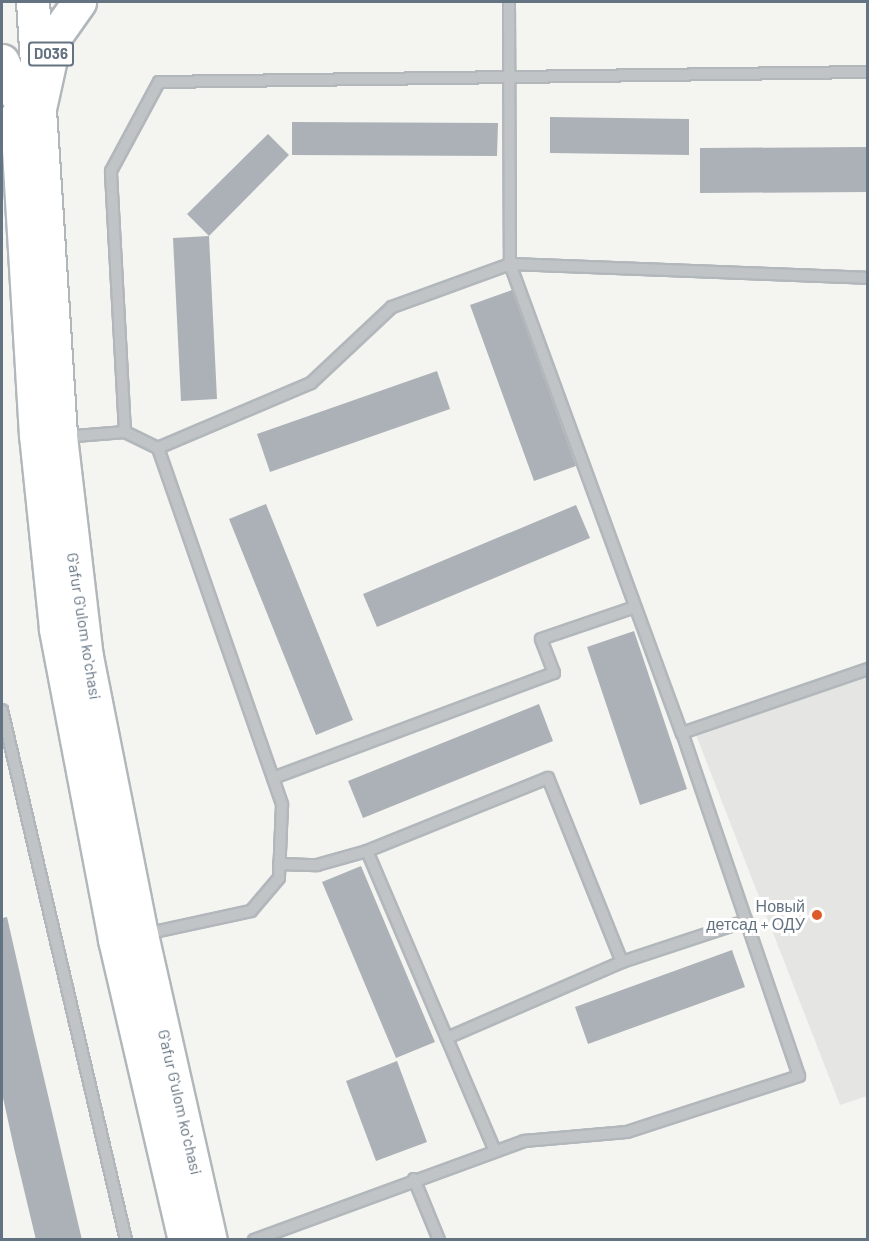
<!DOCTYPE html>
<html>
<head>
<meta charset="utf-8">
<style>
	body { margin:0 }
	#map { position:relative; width:869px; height:1241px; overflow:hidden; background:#f4f5f1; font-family:Barlow,sans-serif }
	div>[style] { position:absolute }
	.built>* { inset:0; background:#e5e6e4 }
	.building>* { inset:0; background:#abb1b6 }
	.roads { filter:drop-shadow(2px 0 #b2b7bb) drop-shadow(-2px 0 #b2b7bb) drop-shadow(0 2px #b2b7bb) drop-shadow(0 -2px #b2b7bb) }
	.service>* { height:10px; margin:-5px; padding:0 5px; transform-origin:5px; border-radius:5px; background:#c0c4c7 }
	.secondary>* { height:32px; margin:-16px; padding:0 16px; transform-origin:16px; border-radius:16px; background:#fff }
	.primary>* { height:33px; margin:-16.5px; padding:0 16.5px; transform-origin:16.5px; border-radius:16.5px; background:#fff }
	.dots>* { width:16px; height:16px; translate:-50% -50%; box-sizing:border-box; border:3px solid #fff; border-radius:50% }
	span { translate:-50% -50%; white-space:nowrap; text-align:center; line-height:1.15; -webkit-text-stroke:6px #fff; paint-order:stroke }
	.shield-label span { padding:2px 4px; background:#fff; border:2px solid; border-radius:4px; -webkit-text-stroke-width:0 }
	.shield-label { font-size:15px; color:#647381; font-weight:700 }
	.street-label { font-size:16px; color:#647381 }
	.poi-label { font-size:16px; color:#647381 }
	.right { translate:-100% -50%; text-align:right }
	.frame { position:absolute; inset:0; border:3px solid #647381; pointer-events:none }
</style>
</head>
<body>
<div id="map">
	<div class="built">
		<i style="clip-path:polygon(867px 676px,867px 1096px,840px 1105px,696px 735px)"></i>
	</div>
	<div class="building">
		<i style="clip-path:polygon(550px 117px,689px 119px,689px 155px,550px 153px)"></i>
		<i style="clip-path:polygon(292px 122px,498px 123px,497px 156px,292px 155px)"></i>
		<i style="clip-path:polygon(268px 134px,289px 155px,209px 236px,187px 214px)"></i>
		<i style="clip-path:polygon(868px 147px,868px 192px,700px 193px,700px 148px)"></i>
		<i style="clip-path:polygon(209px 236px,217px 399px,181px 401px,173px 238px)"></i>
		<i style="clip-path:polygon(512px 290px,576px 466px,534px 481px,470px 305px)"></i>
		<i style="clip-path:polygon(437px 371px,450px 409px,270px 472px,257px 434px)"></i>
		<i style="clip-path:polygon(266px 504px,353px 720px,316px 735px,229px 519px)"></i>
		<i style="clip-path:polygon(576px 505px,590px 538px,377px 627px,363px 594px)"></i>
		<i style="clip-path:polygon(634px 631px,687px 789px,640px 805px,587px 647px)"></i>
		<i style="clip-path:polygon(539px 704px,553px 741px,363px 818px,348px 781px)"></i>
		<i style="clip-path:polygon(361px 866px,435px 1042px,396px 1058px,322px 882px)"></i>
		<i style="clip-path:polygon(7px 917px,32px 1027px,82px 1240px,36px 1240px,14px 1148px,2px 1093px,2px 918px)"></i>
		<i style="clip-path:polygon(732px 950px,745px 987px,588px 1044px,575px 1007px)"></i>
		<i style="clip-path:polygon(397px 1061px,427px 1142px,376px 1161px,346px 1081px)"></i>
	</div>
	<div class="roads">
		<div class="service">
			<i style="left:509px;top:2px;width:262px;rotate:89.8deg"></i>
			<i style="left:510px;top:264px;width:500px;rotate:69.9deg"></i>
			<i style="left:125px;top:432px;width:37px;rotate:26deg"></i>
			<i style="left:158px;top:448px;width:378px;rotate:70.8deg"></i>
			<i style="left:282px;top:805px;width:73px;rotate:92.4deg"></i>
			<i style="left:279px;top:878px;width:43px;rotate:130.3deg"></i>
			<i style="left:251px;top:911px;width:108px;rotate:167.8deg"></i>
			<i style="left:63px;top:437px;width:62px;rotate:-4.6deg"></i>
			<i style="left:125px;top:432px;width:261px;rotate:-93.1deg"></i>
			<i style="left:111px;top:171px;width:101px;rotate:-61.7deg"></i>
			<i style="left:159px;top:82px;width:709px;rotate:-0.81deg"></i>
			<i style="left:158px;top:448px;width:166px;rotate:-23deg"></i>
			<i style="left:311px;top:383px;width:111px;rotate:-43.2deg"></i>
			<i style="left:392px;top:307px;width:126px;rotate:-20deg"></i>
			<i style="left:510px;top:264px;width:358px;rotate:2.2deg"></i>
			<i style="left:2px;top:710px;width:544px;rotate:76.83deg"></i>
			<i style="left:273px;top:778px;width:300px;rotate:-20.5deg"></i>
			<i style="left:554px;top:673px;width:36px;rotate:-111deg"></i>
			<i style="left:541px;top:639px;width:99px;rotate:-18.8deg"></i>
			<i style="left:279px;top:864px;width:38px;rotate:2deg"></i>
			<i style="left:317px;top:865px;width:52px;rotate:-15.6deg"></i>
			<i style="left:447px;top:1038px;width:191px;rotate:-23.5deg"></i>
			<i style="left:495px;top:1151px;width:326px;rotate:-113.1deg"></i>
			<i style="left:367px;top:851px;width:195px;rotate:-22deg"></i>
			<i style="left:548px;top:778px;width:198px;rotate:68.1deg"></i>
			<i style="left:622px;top:962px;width:131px;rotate:-18.3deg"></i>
			<i style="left:414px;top:1179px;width:66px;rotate:67.7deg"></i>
			<i style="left:254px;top:1240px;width:288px;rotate:-20.1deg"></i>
			<i style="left:524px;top:1141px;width:103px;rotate:-5deg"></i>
			<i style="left:627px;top:1132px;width:181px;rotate:-18deg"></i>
			<i style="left:799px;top:1076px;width:362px;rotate:-108.8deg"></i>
			<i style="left:682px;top:733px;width:197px;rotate:-19deg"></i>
		</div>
		<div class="secondary">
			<i style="left:33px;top:2px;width:436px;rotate:86.3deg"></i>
			<i style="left:61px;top:437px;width:222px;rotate:83.3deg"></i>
			<i style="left:87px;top:657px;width:283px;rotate:78.8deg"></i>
			<i style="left:142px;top:935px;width:313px;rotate:77.3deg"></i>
			<i style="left:17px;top:116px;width:320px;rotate:86.6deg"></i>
			<i style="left:36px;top:435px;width:196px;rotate:84.1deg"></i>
			<i style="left:56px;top:630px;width:316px;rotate:79.2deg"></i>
			<i style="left:115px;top:940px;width:308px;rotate:76.9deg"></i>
		</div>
		<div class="primary">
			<i style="left:2px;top:61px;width:36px;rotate:67deg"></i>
			<i style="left:38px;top:113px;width:79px;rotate:-77.6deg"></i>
			<i style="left:55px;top:36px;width:42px;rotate:-54.8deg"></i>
		</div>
	</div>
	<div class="dots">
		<i style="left:817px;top:915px;background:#dd5b29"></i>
	</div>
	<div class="shield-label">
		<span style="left:51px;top:54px">D036</span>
	</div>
	<div class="street-label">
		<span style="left:84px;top:626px;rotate:81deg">Gʻafur Gʻulom koʻchasi</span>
		<span style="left:180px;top:1102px;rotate:77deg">Gʻafur Gʻulom koʻchasi</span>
	</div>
	<div class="poi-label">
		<span class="right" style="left:805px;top:915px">Новый<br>детсад + ОДУ</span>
	</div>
	<div class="frame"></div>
</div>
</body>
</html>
